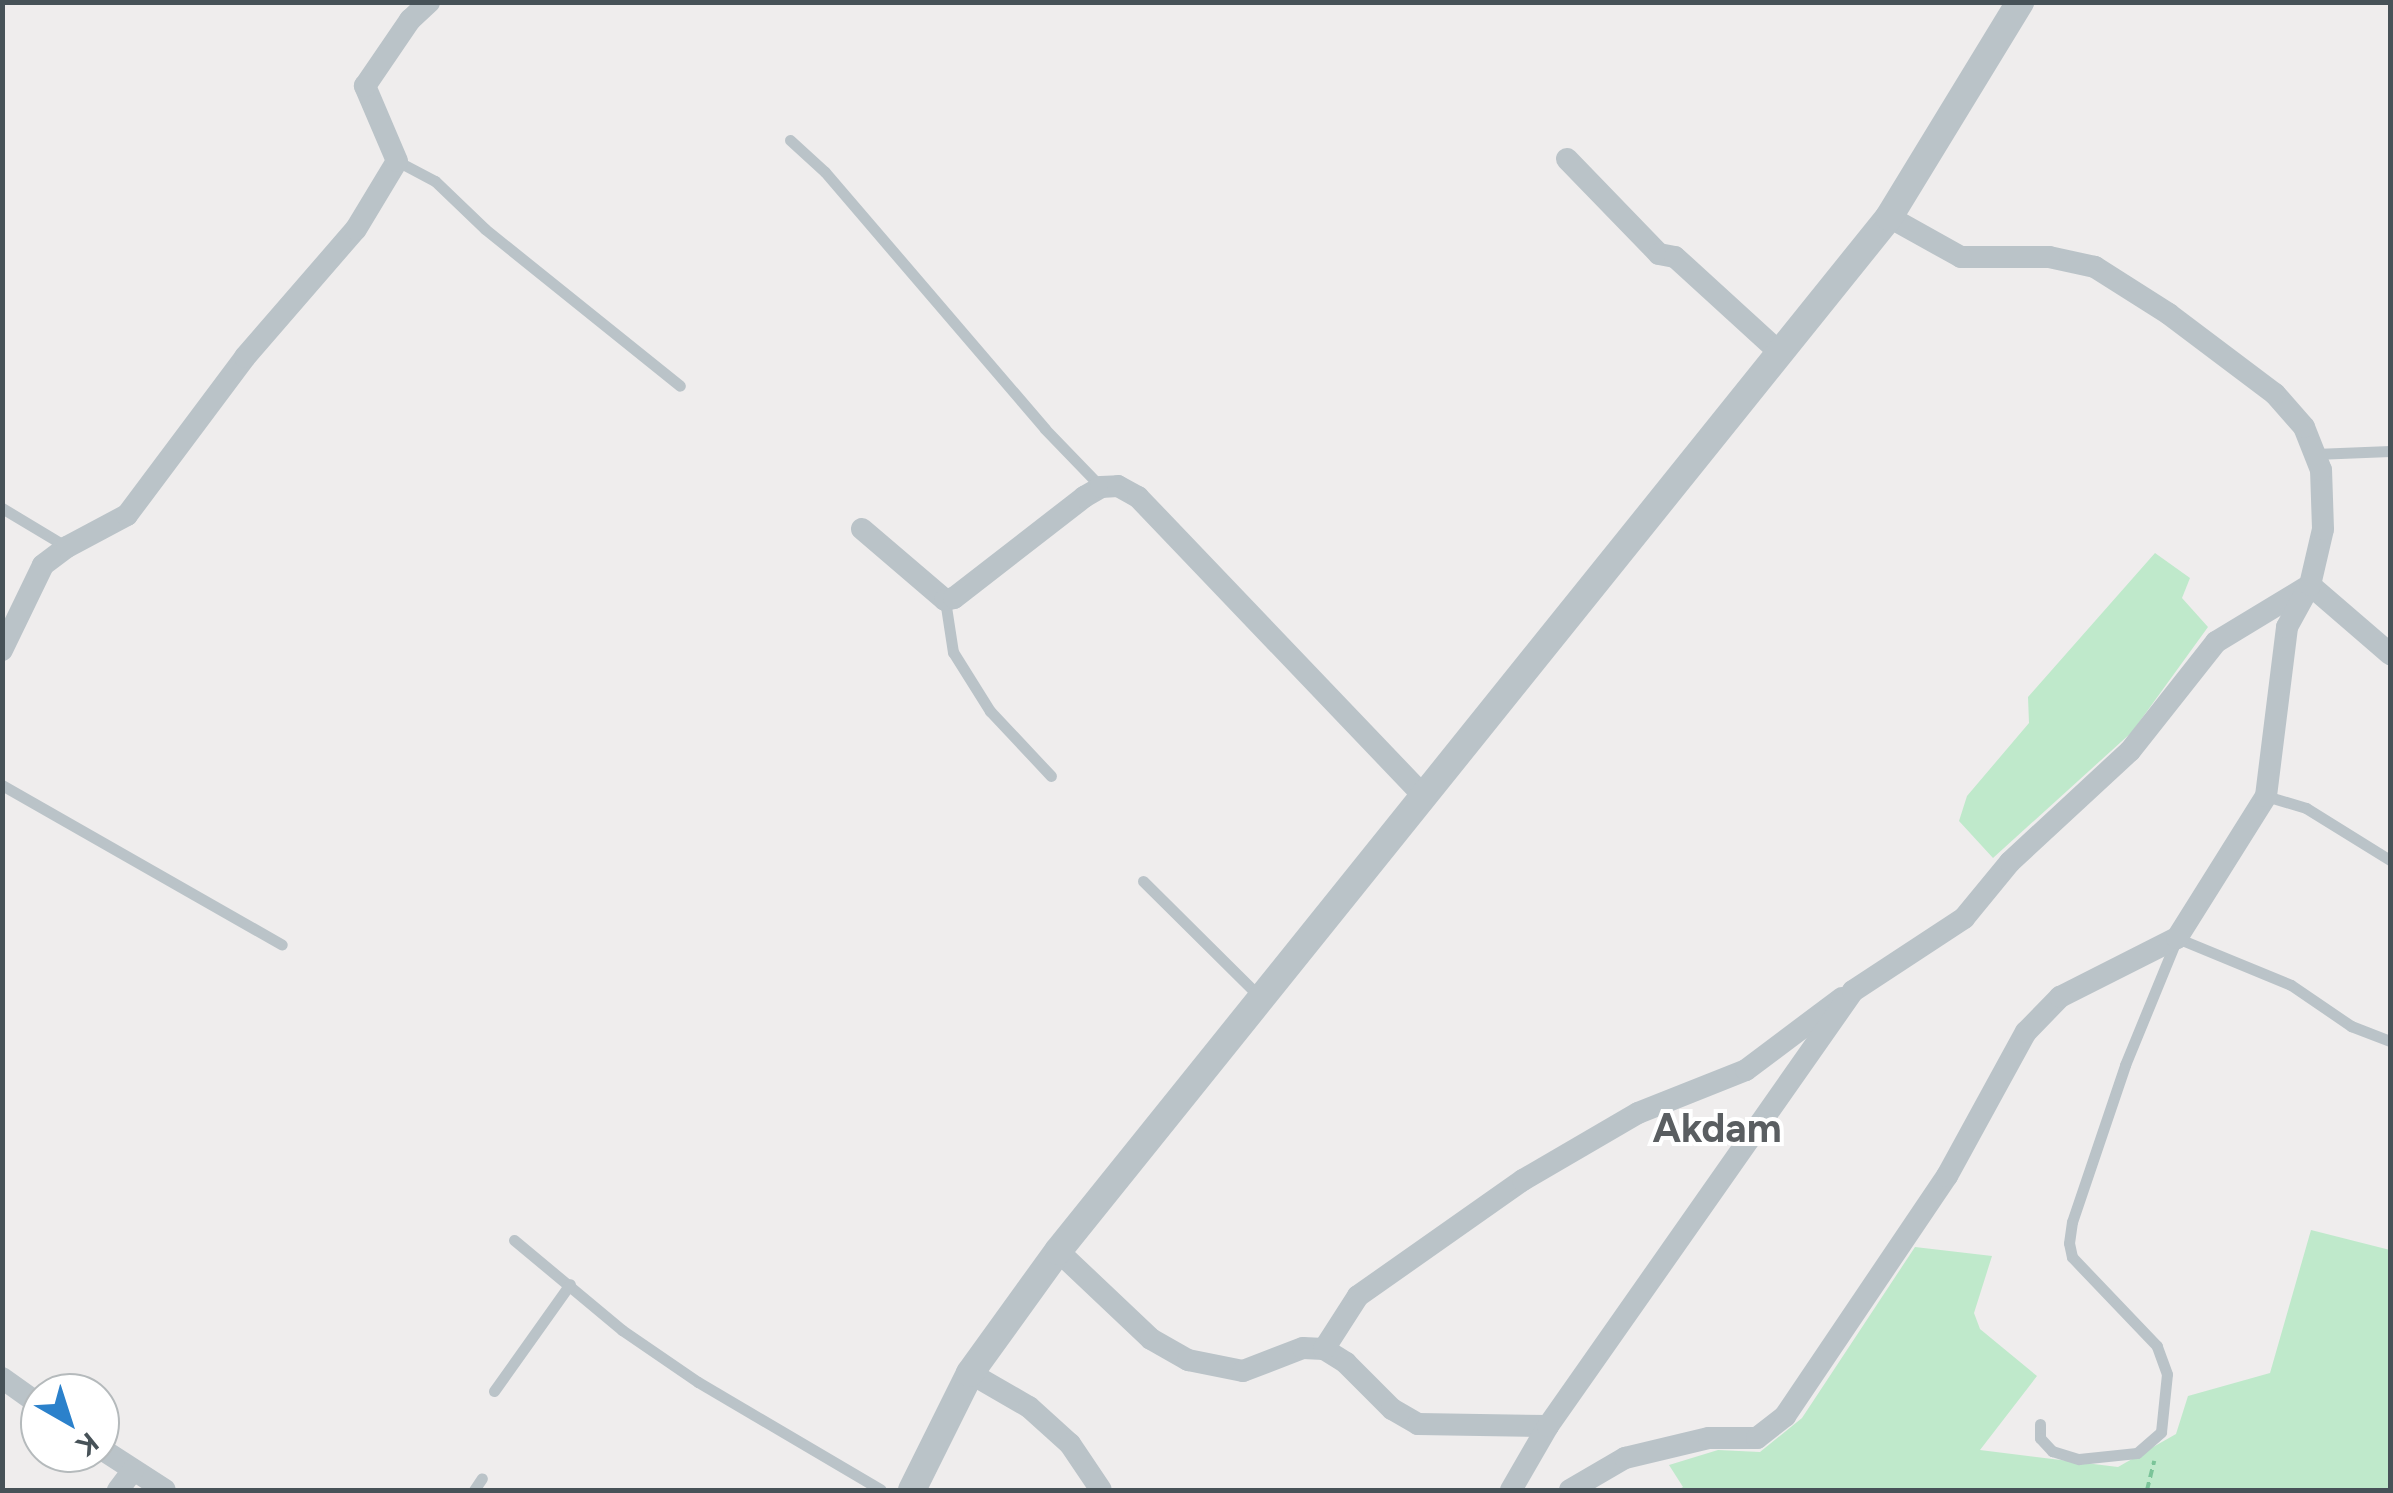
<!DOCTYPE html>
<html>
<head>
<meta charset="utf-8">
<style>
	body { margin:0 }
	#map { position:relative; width:2393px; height:1493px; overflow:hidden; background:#efeded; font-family:Figtree,sans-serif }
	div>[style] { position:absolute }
	.green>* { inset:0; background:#bfe9cb }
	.path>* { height:4px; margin-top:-2px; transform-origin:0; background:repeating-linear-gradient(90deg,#7bc499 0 8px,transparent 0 13px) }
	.service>* { height:11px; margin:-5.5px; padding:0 5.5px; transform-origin:5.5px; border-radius:5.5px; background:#bac3c8 }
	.minor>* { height:22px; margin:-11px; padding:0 11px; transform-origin:11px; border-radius:11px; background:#bac3c8 }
	.tertiary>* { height:28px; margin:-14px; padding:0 14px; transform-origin:14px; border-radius:14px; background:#bac3c8 }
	span { translate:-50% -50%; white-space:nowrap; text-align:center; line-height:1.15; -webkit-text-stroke:8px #fff; paint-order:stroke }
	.neighbourhood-label { font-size:40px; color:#5a5e61; font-weight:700 }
	.frame { position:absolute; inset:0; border:5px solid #475258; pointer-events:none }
	.north { position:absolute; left:20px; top:1373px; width:100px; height:100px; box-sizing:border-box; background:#fff; border:2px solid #b5babc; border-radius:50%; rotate:141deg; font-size:28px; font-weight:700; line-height:40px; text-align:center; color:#475258 }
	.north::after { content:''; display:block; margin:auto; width:35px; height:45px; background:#2b81cb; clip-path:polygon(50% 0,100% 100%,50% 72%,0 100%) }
</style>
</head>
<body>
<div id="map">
	<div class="green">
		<i style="clip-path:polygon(2155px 553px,2190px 578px,2182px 598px,2208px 627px,2132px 732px,1993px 858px,1959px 821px,1967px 796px,2029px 723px,2028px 697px)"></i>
		<i style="clip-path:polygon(2311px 1230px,2390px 1250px,2390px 1490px,1678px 1490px,1683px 1487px,1669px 1465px,1718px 1450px,1760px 1452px,1802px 1418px,1915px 1247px,1992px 1256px,1974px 1313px,1980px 1329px,2037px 1376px,1980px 1450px,2118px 1467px,2176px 1434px,2188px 1396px,2270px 1373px)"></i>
	</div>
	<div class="path">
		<i style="left:2147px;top:1490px;width:30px;rotate:-76deg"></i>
	</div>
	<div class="service">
		<i style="left:790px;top:140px;width:47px;rotate:42.4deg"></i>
		<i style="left:825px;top:172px;width:338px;rotate:49.4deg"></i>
		<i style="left:1045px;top:429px;width:81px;rotate:46deg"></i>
		<i style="left:397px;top:161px;width:43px;rotate:27.8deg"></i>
		<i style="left:435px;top:181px;width:69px;rotate:43.8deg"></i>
		<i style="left:485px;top:229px;width:250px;rotate:38.8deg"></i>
		<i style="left:2315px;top:454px;width:75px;rotate:-2.3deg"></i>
		<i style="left:2px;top:508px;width:76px;rotate:31deg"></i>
		<i style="left:945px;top:600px;width:53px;rotate:81.3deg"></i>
		<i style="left:953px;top:652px;width:70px;rotate:57.9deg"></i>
		<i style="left:990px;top:711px;width:89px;rotate:46.8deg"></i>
		<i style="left:2px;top:785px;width:322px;rotate:29.7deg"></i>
		<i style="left:2266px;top:796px;width:42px;rotate:16.7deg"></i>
		<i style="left:2306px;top:808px;width:99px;rotate:31.8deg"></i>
		<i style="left:1143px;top:881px;width:166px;rotate:44.8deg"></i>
		<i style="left:514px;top:1240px;width:141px;rotate:39.8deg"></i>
		<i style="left:622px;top:1330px;width:92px;rotate:34.4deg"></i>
		<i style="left:698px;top:1382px;width:212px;rotate:30.5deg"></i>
		<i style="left:494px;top:1391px;width:131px;rotate:-54.6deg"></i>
		<i style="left:2040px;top:1424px;width:14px;rotate:90deg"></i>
		<i style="left:2040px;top:1438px;width:18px;rotate:47deg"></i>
		<i style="left:2052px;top:1451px;width:28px;rotate:17deg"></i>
		<i style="left:2079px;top:1459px;width:58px;rotate:-5.9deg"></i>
		<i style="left:2137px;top:1453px;width:32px;rotate:-41deg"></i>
		<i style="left:2161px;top:1432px;width:58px;rotate:-84.1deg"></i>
		<i style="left:2167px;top:1374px;width:30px;rotate:-110deg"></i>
		<i style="left:2157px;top:1346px;width:123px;rotate:-133.7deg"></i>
		<i style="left:2072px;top:1257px;width:14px;rotate:-102deg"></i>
		<i style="left:2069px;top:1243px;width:21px;rotate:-82deg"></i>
		<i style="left:2072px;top:1222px;width:166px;rotate:-71.3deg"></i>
		<i style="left:2125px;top:1065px;width:137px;rotate:-67.7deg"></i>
		<i style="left:2177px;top:938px;width:123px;rotate:22.4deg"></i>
		<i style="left:2291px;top:985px;width:73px;rotate:34.3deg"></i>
		<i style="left:2351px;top:1026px;width:42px;rotate:21deg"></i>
		<i style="left:474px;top:1490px;width:14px;rotate:-56deg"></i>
	</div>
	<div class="minor">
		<i style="left:1567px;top:159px;width:132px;rotate:45.9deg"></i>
		<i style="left:1659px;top:254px;width:16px;rotate:11deg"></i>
		<i style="left:1675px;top:257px;width:142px;rotate:42.4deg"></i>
		<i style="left:862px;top:529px;width:109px;rotate:40.5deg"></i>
		<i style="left:945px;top:600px;width:9px;rotate:-13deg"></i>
		<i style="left:954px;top:598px;width:165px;rotate:-37.8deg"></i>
		<i style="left:1084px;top:497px;width:20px;rotate:-30deg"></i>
		<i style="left:1101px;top:487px;width:17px;rotate:-3deg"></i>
		<i style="left:1118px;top:486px;width:23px;rotate:29deg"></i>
		<i style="left:1138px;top:497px;width:414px;rotate:46.3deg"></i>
		<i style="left:2px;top:650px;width:94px;rotate:-64.2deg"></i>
		<i style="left:43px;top:565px;width:30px;rotate:-37deg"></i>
		<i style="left:67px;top:547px;width:68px;rotate:-28.1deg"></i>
		<i style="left:127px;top:515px;width:197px;rotate:-53.2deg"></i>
		<i style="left:245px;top:357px;width:169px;rotate:-49.1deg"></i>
		<i style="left:356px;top:229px;width:79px;rotate:-58.9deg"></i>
		<i style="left:397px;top:161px;width:82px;rotate:-113.1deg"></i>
		<i style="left:365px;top:86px;width:80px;rotate:-55.7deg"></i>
		<i style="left:410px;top:20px;width:26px;rotate:-43deg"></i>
		<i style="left:1058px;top:1251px;width:128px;rotate:43.4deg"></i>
		<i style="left:1151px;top:1339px;width:43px;rotate:29.6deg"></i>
		<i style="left:1188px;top:1360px;width:56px;rotate:11.3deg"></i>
		<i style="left:1243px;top:1371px;width:64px;rotate:-21deg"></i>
		<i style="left:1303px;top:1348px;width:21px;rotate:3deg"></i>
		<i style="left:1324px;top:1349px;width:26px;rotate:32deg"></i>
		<i style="left:1346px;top:1363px;width:65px;rotate:45deg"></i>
		<i style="left:1392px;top:1409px;width:30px;rotate:30deg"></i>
		<i style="left:1418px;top:1424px;width:130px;rotate:0.9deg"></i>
		<i style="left:1324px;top:1349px;width:63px;rotate:-57.3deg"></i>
		<i style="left:1358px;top:1296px;width:202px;rotate:-35.1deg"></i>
		<i style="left:1523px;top:1180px;width:133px;rotate:-30.2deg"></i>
		<i style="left:1638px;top:1113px;width:116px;rotate:-21.7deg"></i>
		<i style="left:1746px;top:1070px;width:120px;rotate:-36.9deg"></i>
		<i style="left:970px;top:1373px;width:68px;rotate:30deg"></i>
		<i style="left:1029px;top:1407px;width:55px;rotate:42.1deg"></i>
		<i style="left:1070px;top:1444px;width:55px;rotate:56deg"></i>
		<i style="left:2px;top:1378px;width:47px;rotate:35.4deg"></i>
		<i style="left:100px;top:1448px;width:77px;rotate:32.9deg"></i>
		<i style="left:118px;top:1490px;width:25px;rotate:-53deg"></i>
		<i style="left:1511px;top:1490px;width:74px;rotate:-60deg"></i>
		<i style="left:1548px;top:1426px;width:531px;rotate:-54.96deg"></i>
		<i style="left:1853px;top:991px;width:133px;rotate:-33.3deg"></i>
		<i style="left:1964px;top:918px;width:72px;rotate:-50.6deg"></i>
		<i style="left:2010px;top:862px;width:163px;rotate:-42.8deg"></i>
		<i style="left:2130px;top:751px;width:139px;rotate:-51.7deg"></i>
		<i style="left:2216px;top:642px;width:110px;rotate:-31.2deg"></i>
		<i style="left:2310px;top:585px;width:106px;rotate:40.8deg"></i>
		<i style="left:1570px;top:1490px;width:64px;rotate:-30.2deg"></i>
		<i style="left:1625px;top:1458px;width:86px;rotate:-13.4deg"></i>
		<i style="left:1709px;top:1438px;width:48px"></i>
		<i style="left:1757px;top:1438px;width:36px;rotate:-38deg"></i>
		<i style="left:1785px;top:1416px;width:290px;rotate:-56deg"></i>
		<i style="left:1947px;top:1176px;width:164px;rotate:-61.3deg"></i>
		<i style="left:2026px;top:1032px;width:49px;rotate:-45.8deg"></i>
		<i style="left:2060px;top:997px;width:131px;rotate:-26.8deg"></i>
		<i style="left:2177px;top:938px;width:168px;rotate:-57.9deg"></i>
		<i style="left:2266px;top:796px;width:170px;rotate:-82.9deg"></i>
		<i style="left:2287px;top:627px;width:48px;rotate:-61.3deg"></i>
		<i style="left:2310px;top:585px;width:57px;rotate:-76.9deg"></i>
		<i style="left:2323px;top:529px;width:59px;rotate:-91.9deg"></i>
		<i style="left:2321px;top:470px;width:46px;rotate:-111.6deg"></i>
		<i style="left:2304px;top:427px;width:44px;rotate:-131.3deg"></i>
		<i style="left:2275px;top:394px;width:133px;rotate:-143deg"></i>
		<i style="left:2169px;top:314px;width:88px;rotate:-147.6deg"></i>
		<i style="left:2095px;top:267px;width:47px;rotate:-167.7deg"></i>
		<i style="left:2049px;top:257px;width:88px;rotate:180deg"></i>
		<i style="left:1961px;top:257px;width:82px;rotate:-150.9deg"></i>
	</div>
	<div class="tertiary">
		<i style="left:912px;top:1490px;width:131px;rotate:-63.6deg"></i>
		<i style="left:970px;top:1373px;width:150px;rotate:-54.2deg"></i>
		<i style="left:1058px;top:1251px;width:1327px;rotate:-51.21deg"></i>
		<i style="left:1889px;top:217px;width:252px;rotate:-58.6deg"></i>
	</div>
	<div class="neighbourhood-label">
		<span style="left:1717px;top:1128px">Akdam</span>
	</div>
	<div class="frame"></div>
	<div class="north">K</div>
</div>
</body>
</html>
